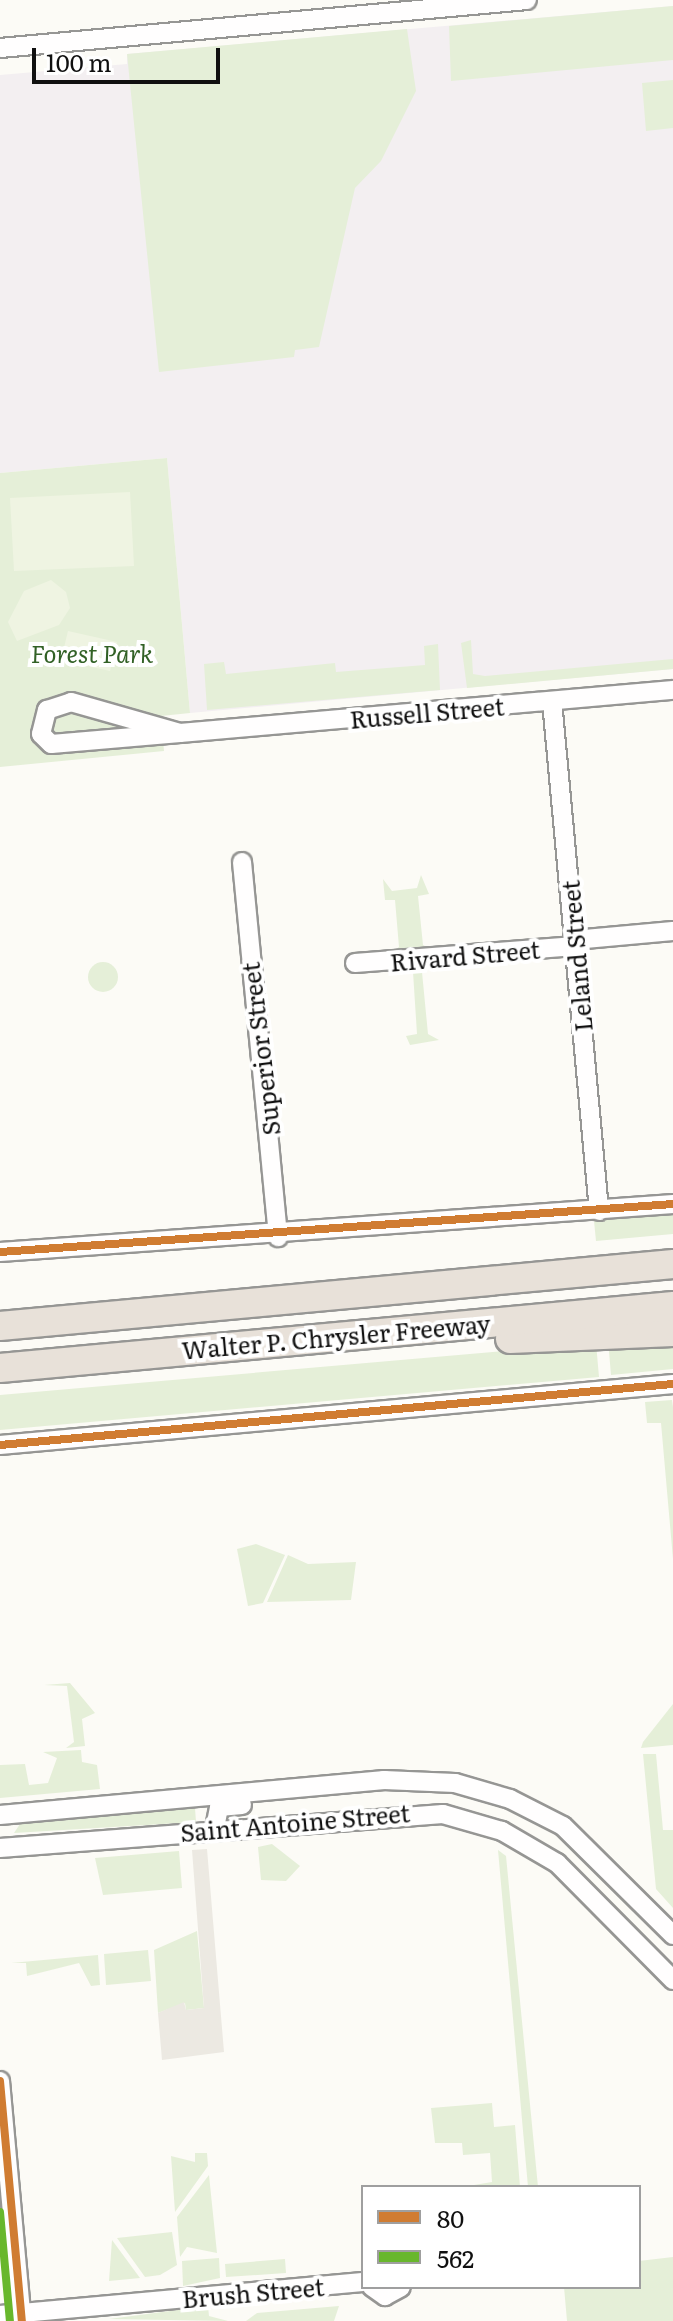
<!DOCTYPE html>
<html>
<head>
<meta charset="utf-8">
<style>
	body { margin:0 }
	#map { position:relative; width:673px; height:2321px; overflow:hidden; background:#fcfbf6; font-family:Literata,serif }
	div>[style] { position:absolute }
	.industrial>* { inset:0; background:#f3eff1 }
	.green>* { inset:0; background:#e5efd8 }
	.round { border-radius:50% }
	.pitch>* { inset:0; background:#eff4e2 }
	.plaza>* { inset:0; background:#ece9e2 }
	.roads { filter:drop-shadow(2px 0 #969694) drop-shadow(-2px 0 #969694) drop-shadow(0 2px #969694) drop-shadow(0 -2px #969694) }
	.minor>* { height:18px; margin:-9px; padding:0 9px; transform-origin:9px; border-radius:9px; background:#fffefe }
	.highway>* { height:28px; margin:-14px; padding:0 14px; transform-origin:14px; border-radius:14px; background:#e8e1d9 }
	.bus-1>* { height:8px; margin:-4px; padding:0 4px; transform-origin:4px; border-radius:4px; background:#d07c32 }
	.bus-2>* { height:8px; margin:-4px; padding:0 4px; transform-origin:4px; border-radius:4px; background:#68b72c }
	span { translate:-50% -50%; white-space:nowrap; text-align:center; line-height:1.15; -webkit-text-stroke:8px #fff; paint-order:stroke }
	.park-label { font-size:24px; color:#326126; font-style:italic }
	.street-label { font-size:24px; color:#101010 }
	.legend { position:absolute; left:361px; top:2185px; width:280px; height:104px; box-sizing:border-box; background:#fff; border:2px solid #9f9f9f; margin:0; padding:10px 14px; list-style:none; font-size:24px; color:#101010 }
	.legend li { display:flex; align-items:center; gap:16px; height:40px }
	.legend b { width:40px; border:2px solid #9f9f9f }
	.scale { position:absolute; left:32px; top:48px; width:188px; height:36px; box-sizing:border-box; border:4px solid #101010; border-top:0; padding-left:10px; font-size:24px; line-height:28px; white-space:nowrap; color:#101010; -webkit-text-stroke:6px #fff; paint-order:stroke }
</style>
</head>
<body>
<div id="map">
	<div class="industrial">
		<i style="clip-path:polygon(673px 6px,673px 669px,190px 713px,167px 458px,0 473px,0 75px,127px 64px,127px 54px)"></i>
	</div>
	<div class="green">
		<i style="clip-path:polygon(673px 6px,673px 60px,451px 81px,449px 26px)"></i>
		<i style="clip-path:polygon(407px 29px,416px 91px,381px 161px,355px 188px,319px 347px,295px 350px,294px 357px,159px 372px,127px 54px)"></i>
		<i style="clip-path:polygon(673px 80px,673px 128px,646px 131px,642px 83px)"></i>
		<i style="clip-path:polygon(167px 458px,190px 713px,161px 716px,164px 751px,0 767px,0 473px)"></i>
		<i style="clip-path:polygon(471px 640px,473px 674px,485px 676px,673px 659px,673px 669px,467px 688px,461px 643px)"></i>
		<i style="clip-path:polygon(438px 644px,440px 690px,207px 710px,204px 664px,224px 662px,226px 674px,335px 663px,336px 672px,425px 665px,424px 646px)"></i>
		<i style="clip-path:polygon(421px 875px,429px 894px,418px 896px,423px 945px,434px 951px,389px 955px,399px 947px,395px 900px,385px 900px,383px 879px,392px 891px,417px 888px)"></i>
		<i class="round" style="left:88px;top:962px;width:30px;height:30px"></i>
		<i style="clip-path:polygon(432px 963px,422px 972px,428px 1034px,439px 1040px,410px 1045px,406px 1036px,417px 1034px,413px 972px,402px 966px)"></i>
		<i style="clip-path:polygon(673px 1214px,673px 1234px,596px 1241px,594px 1221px)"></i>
		<i style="clip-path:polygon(608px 1340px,673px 1341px,673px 1369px,611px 1375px)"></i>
		<i style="clip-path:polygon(596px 1343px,599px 1377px,0 1430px,0 1395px)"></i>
		<i style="clip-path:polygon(672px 1400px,673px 1407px,673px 1559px,661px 1423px,647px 1423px,645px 1402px)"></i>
		<i style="clip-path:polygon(256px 1544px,285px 1555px,263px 1603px,248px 1606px,237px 1549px)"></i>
		<i style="clip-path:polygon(288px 1555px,308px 1564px,356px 1562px,351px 1600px,267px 1602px)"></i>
		<i style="clip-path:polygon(70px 1683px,95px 1713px,82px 1719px,85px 1746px,66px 1748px,74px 1742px,67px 1686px,44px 1685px)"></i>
		<i style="clip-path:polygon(673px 1704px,673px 1745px,641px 1748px,643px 1742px)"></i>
		<i style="clip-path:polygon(81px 1750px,82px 1762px,97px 1765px,100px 1789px,0 1798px,0 1765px,25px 1764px,29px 1785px,48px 1783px,57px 1758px,43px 1752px)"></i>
		<i style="clip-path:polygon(643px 1754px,656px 1754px,663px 1830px,673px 1830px,673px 1908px,656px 1889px)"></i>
		<i style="clip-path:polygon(195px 1808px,196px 1822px,14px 1833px,20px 1824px)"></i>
		<i style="clip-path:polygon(272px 1844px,300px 1866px,286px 1881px,261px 1880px,258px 1847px)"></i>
		<i style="clip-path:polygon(498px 1850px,506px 1856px,538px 2187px,528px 2187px)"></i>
		<i style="clip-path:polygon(179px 1851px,182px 1888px,103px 1895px,95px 1858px)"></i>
		<i style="clip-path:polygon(197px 1931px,204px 2008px,186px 2010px,185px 2003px,158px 2013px,154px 1950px)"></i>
		<i style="clip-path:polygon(148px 1950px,151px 1981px,106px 1985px,104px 1954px)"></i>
		<i style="clip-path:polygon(98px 1955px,100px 1985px,91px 1986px,79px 1963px,27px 1976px,26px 1963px,11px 1963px)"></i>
		<i style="clip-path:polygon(492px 2103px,494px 2127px,515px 2125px,520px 2187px,462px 2187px,492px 2182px,490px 2153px,463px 2155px,462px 2143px,435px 2143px,431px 2108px)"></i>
		<i style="clip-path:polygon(195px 2153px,207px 2153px,208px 2166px,175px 2212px,171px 2156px,195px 2162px)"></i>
		<i style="clip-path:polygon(209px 2175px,217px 2253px,187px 2247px,180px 2257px,177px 2217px)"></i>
		<i style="clip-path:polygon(172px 2232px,177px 2265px,160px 2275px,145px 2277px,117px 2238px)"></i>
		<i style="clip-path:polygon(112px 2240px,140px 2278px,109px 2281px)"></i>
		<i style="clip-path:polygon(673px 2257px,673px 2321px,567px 2321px,564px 2287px,639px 2287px,639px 2261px)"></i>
		<i style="clip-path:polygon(219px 2258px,220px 2278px,183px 2286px,182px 2261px)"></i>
		<i style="clip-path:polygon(285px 2259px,286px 2273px,226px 2277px,225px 2264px)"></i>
		<i style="clip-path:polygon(208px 2306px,209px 2316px,228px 2321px,109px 2319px)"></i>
		<i style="clip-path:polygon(339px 2306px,334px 2321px,246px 2321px,257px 2313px)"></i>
	</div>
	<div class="pitch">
		<i style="clip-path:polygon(130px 492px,134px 566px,14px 571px,10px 498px)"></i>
		<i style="clip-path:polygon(51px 580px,66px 592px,70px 608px,59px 625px,17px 641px,8px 622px,24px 591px)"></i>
		<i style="clip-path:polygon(68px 631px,117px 642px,110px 671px,61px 660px)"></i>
	</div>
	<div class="plaza">
		<i style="clip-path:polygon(207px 1849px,224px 2052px,162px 2060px,158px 2013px,184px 2002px,186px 2010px,204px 2008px,192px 1850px)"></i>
	</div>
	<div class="roads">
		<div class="minor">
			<i style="left:0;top:48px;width:529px;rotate:-5.2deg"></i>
			<i style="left:552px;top:701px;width:512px;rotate:84.73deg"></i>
			<i style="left:71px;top:702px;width:113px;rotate:15.9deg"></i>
			<i style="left:180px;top:733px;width:129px;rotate:175.1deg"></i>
			<i style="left:51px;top:744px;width:14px;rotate:-135deg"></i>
			<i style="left:41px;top:734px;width:25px;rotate:-76deg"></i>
			<i style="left:47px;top:710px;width:25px;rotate:-18deg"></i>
			<i style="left:180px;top:733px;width:495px;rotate:-5deg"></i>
			<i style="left:242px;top:862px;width:377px;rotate:84.5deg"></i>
			<i style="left:574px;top:940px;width:99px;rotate:-5.2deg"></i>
			<i style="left:355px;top:963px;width:221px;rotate:-4.4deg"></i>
			<i style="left:0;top:1252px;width:675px;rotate:-4.08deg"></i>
			<i style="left:0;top:1445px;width:676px;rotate:-5.18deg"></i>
			<i style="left:0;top:1815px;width:386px;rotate:-5.2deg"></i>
			<i style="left:384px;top:1780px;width:71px;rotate:2.4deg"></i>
			<i style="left:455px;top:1783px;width:57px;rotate:16.2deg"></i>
			<i style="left:510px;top:1799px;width:59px;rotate:27deg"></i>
			<i style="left:563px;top:1826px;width:155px;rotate:44.7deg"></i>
			<i style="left:215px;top:1828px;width:21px;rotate:-79deg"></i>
			<i style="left:219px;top:1807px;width:23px;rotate:-5deg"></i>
			<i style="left:0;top:1848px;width:444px;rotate:-4.4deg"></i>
			<i style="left:443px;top:1814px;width:61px;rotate:16.1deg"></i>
			<i style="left:502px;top:1831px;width:64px;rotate:30.2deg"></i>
			<i style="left:557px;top:1863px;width:165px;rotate:45.2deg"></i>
			<i style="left:0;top:2081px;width:241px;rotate:84.8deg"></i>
			<i style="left:372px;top:2287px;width:16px;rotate:35deg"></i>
			<i style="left:385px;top:2296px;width:18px;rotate:-29deg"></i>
			<i style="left:0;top:2315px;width:364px;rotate:-5.2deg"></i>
		</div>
		<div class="highway">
			<i style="left:0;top:1326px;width:676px;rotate:-5.26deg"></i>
			<i style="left:510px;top:1339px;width:163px;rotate:-2.5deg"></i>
			<i style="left:0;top:1368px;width:676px;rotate:-5.26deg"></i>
		</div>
	</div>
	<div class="bus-1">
		<i style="left:0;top:1252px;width:675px;rotate:-4.08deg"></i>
		<i style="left:0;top:1445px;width:676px;rotate:-5.18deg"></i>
		<i style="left:0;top:2081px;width:241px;rotate:84.8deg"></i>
	</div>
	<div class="bus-2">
		<i style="left:0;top:2212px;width:109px;rotate:84.8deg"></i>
	</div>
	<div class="park-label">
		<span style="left:92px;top:653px">Forest Park</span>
	</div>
	<div class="street-label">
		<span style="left:427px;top:712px;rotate:-5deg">Russell Street</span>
		<span style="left:465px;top:955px;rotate:-5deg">Rivard Street</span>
		<span style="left:576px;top:956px;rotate:-95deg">Leland Street</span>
		<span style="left:260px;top:1049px;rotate:-97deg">Superior Street</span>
		<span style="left:336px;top:1336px;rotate:-5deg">Walter P. Chrysler Freeway</span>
		<span style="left:295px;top:1822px;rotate:-5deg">Saint Antoine Street</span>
		<span style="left:253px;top:2292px;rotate:-5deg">Brush Street</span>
	</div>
	<ul class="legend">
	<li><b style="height:10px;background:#d07c32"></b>80</li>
	<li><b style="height:10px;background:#68b72c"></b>562</li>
	</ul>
	<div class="scale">100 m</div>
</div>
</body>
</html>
